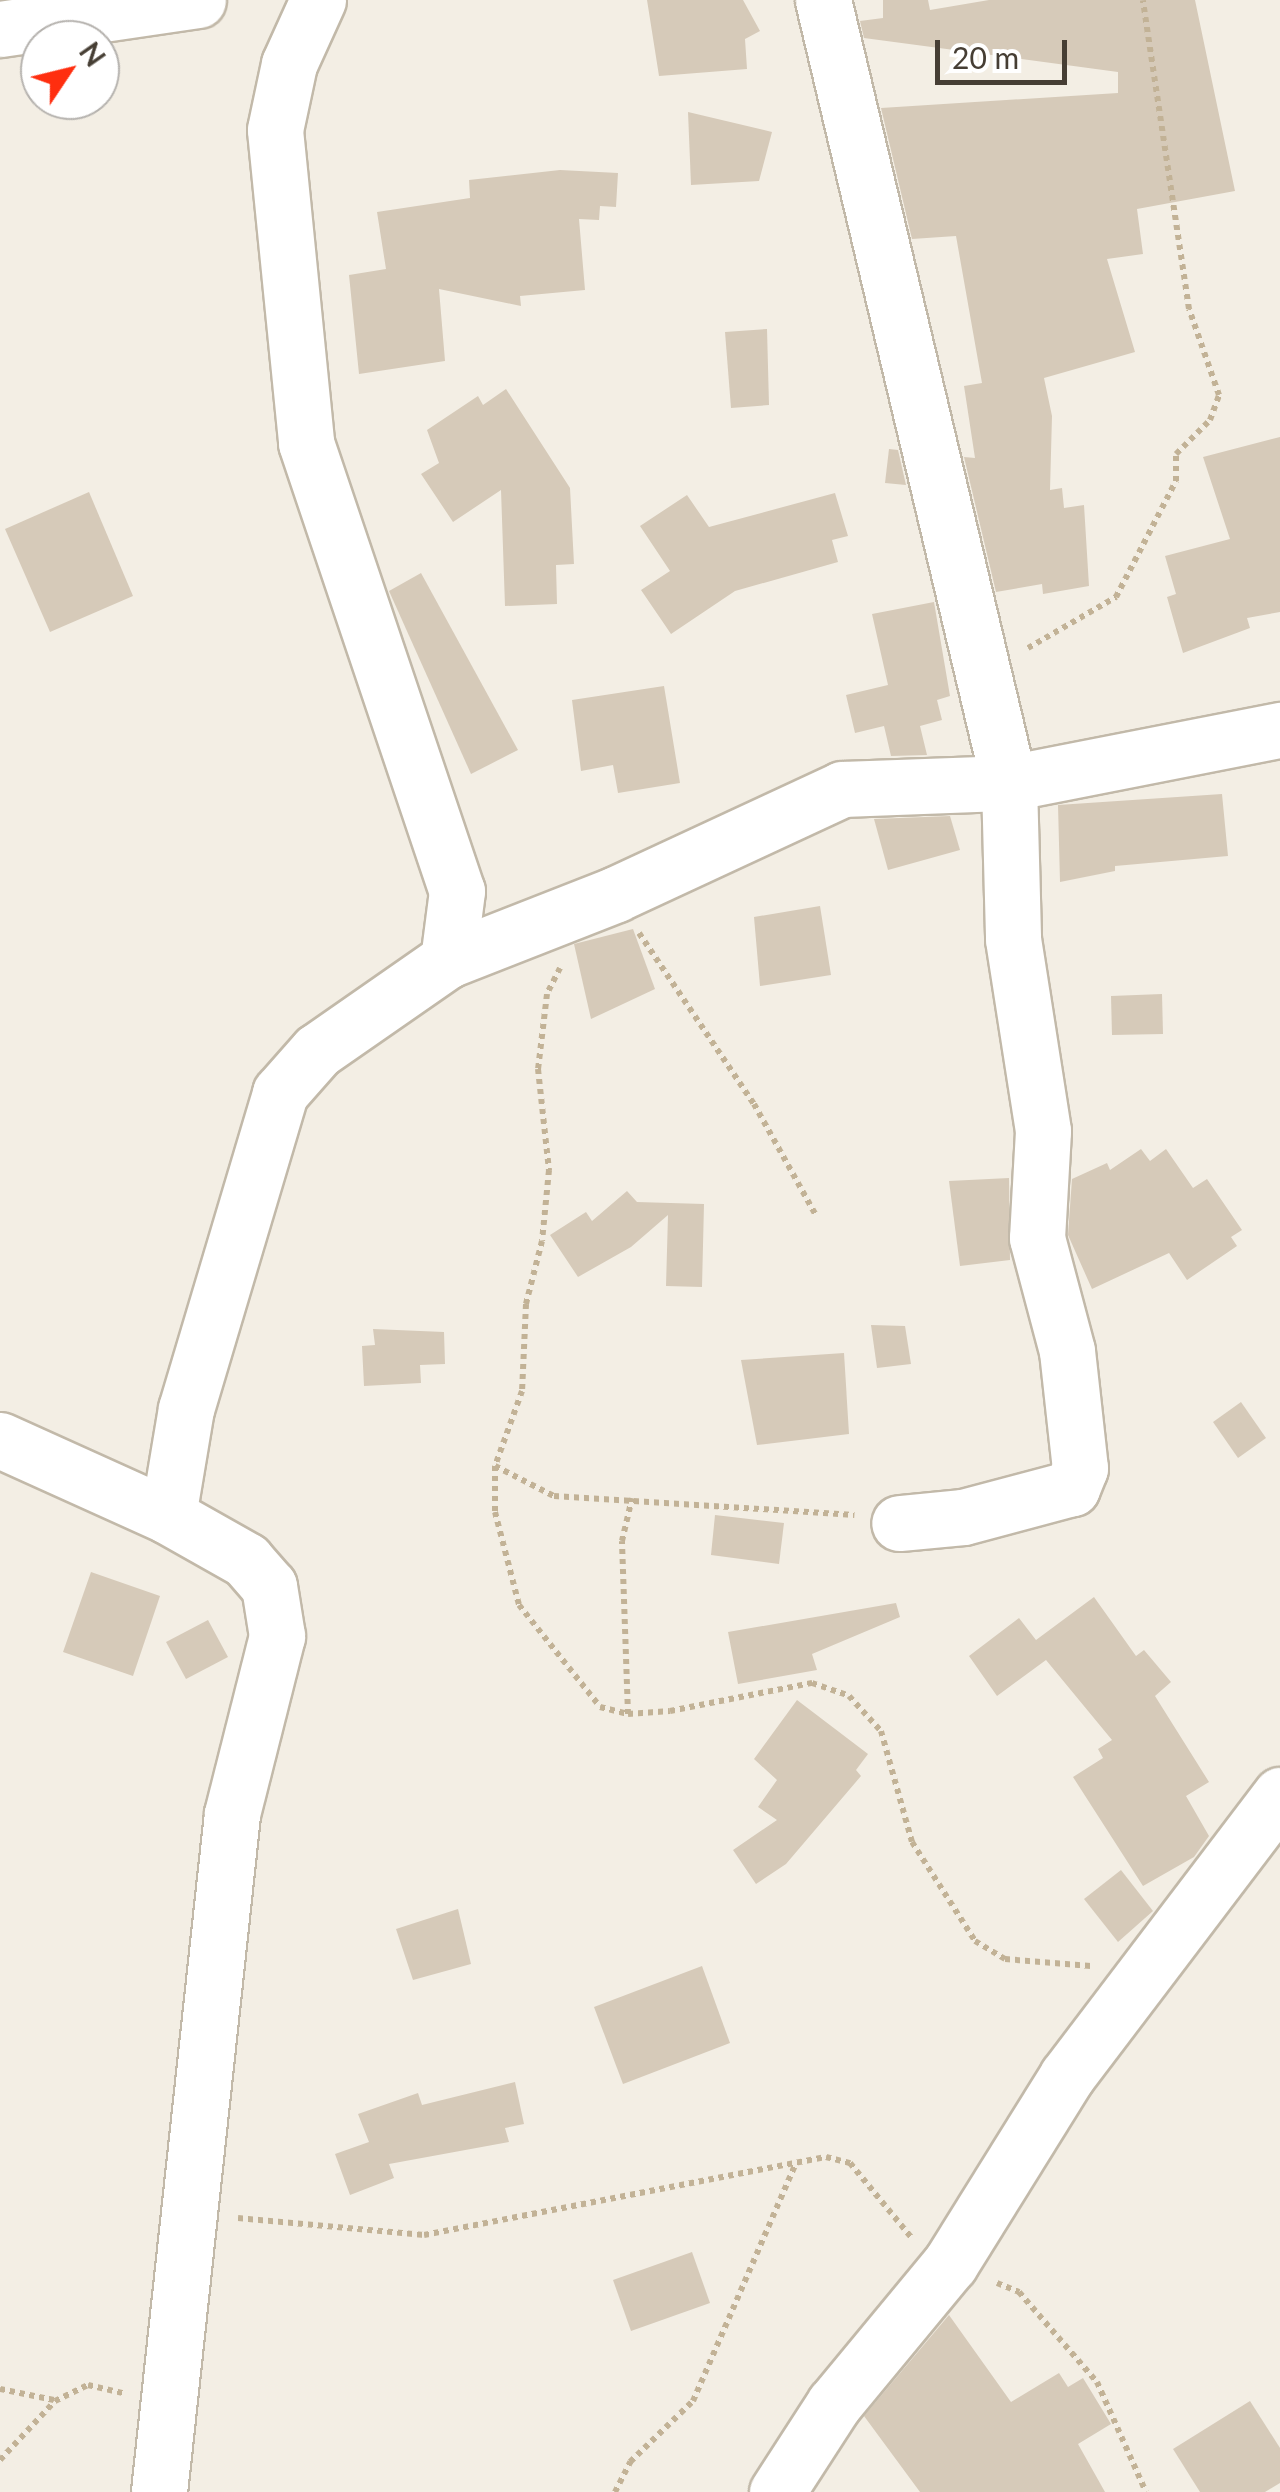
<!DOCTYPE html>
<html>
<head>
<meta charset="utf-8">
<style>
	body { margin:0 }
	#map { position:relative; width:1280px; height:2492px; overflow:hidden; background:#f3eee4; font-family:Lato,sans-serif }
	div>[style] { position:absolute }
	.building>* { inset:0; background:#d6cab9 }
	.path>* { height:6px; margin-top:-3px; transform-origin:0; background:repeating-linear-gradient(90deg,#c2b296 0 5px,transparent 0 10px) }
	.roads { filter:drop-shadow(2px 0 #c2b9a9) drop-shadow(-2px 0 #c2b9a9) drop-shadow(0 2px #c2b9a9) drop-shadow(0 -2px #c2b9a9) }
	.minor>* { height:55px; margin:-27.5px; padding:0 27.5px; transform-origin:27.5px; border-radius:27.5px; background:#fff }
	span { translate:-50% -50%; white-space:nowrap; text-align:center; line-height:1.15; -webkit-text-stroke:8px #fff; paint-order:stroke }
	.north { position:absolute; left:20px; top:20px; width:100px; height:100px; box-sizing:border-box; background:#fff; border:2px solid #b5b2ae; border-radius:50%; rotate:55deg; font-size:28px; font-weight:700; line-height:40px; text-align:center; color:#463e34 }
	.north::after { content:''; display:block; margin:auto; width:35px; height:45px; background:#ff2e0f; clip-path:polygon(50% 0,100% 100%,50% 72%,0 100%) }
	.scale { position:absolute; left:935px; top:40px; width:132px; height:45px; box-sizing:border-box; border:5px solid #463e34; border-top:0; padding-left:12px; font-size:30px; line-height:35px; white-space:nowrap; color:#463e34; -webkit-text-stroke:8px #fff; paint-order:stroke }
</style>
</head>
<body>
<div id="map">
	<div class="building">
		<i style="clip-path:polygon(647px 0,743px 0,760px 31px,745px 39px,747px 69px,659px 76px)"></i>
		<i style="clip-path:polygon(883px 0,928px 0,930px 10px,989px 0,1195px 0,1235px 191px,1137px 209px,1143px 254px,1107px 259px,1135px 352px,1044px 378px,1052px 416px,1050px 490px,1062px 488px,1064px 508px,1084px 505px,1089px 586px,1043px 594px,1042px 584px,996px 592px,964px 457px,975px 458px,964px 386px,982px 383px,956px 236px,912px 239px,881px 108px,1118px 93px,1118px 72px,864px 38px,860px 21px,883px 18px)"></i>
		<i style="clip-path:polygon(688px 112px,772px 132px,759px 181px,691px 185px)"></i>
		<i style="clip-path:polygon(560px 170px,618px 173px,616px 207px,600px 206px,599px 220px,579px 219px,585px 290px,520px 296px,521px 306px,439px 289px,445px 361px,359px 374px,349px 275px,386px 269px,377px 212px,470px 198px,469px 180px)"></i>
		<i style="clip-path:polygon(767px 329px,769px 405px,731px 408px,725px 332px)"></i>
		<i style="clip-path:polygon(506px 389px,570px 488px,574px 564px,556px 565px,557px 604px,505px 606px,501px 490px,453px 522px,421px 474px,439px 463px,427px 430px,478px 396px,483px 405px)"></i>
		<i style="clip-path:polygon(1280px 437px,1280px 612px,1247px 618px,1250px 628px,1183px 653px,1167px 597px,1176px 594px,1165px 556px,1230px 539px,1203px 457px)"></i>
		<i style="clip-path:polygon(889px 449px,898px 450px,906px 485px,885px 483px)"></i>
		<i style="clip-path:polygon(89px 492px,133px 596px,50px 632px,5px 529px)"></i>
		<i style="clip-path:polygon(835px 493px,848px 536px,832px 540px,838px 562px,735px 591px,671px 634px,641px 590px,670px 571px,640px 526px,687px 495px,709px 527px)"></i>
		<i style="clip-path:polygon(421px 573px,518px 750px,471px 774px,389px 591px)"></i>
		<i style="clip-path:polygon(934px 602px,950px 696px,937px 700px,942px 720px,920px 726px,927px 755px,891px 756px,884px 726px,855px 733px,846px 695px,888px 685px,872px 614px)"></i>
		<i style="clip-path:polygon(664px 686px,680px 783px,618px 793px,613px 765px,581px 771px,572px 700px)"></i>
		<i style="clip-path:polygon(1222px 794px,1228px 856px,1115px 866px,1115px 871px,1060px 882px,1058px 805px)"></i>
		<i style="clip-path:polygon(950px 816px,960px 850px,888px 870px,874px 819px)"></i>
		<i style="clip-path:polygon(820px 906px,831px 975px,760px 986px,754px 917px)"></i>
		<i style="clip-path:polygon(633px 929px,655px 989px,591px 1019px,574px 944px)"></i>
		<i style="clip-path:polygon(1162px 994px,1163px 1034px,1112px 1035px,1111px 996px)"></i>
		<i style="clip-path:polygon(1141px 1149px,1150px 1161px,1166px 1149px,1193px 1188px,1207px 1179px,1242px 1230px,1231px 1237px,1237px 1246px,1187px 1280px,1169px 1253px,1092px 1289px,1068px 1235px,1072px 1179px,1107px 1163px,1110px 1170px)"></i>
		<i style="clip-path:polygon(1009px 1178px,1010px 1260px,960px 1266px,949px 1181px)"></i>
		<i style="clip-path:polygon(627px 1191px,637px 1202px,704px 1204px,702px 1287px,666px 1286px,668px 1215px,631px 1247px,578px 1277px,550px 1235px,586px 1212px,592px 1221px)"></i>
		<i style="clip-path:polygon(871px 1325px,905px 1326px,911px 1364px,877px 1368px)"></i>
		<i style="clip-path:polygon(373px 1329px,444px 1332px,445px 1364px,420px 1365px,421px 1383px,364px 1386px,362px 1346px,375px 1345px)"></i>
		<i style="clip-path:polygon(844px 1353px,849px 1434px,757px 1445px,741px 1360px)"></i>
		<i style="clip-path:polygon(1241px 1402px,1266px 1438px,1238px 1458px,1213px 1422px)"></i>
		<i style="clip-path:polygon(715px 1515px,784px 1523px,779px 1564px,711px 1555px)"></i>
		<i style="clip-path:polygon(91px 1572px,160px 1596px,133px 1676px,63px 1652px)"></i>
		<i style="clip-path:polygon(1094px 1597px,1136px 1656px,1144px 1650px,1171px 1682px,1155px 1696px,1209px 1782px,1186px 1796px,1209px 1836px,1194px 1857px,1143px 1886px,1073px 1777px,1103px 1758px,1098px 1749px,1112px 1740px,1046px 1660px,997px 1696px,969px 1656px,1019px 1618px,1036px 1640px)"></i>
		<i style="clip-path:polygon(896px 1603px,900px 1617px,812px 1654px,817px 1670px,738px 1684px,728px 1632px)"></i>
		<i style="clip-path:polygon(208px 1620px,228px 1657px,186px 1679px,166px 1642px)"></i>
		<i style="clip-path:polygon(797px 1700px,868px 1754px,856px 1770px,861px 1776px,786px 1864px,756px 1884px,733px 1850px,777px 1820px,758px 1807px,777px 1780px,754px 1759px)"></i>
		<i style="clip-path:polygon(1121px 1870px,1153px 1911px,1118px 1942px,1084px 1899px)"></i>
		<i style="clip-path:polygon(458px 1909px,471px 1964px,413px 1980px,396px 1929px)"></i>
		<i style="clip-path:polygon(702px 1966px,730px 2043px,623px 2084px,594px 2007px)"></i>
		<i style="clip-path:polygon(515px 2082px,524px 2124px,505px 2128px,509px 2142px,389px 2164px,394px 2178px,350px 2195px,335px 2154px,369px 2142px,358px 2114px,418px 2093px,422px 2105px)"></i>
		<i style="clip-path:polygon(692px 2252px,710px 2303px,631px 2331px,613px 2280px)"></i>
		<i style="clip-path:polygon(949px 2315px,1011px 2402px,1059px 2373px,1068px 2387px,1083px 2378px,1111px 2424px,1078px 2444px,1105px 2492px,920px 2492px,864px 2416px)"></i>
		<i style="clip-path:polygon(1250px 2401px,1280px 2448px,1280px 2483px,1265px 2492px,1200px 2492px,1173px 2449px)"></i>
	</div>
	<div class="path">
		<i style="left:1028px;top:648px;width:102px;rotate:-30.1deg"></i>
		<i style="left:1116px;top:597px;width:131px;rotate:-62.7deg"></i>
		<i style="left:1176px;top:481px;width:27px;rotate:-90deg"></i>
		<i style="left:1176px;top:454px;width:48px;rotate:-45deg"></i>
		<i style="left:1210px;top:420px;width:27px;rotate:-70deg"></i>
		<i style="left:1219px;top:395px;width:91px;rotate:-109.2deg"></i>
		<i style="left:1189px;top:309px;width:312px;rotate:-98.5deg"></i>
		<i style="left:639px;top:933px;width:206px;rotate:56.1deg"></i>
		<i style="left:754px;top:1104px;width:129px;rotate:60.9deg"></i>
		<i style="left:560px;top:968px;width:29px;rotate:117deg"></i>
		<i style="left:547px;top:994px;width:76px;rotate:96.8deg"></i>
		<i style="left:538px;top:1069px;width:102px;rotate:83.8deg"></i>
		<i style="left:549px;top:1170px;width:71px;rotate:95.6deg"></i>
		<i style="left:542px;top:1241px;width:65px;rotate:104.3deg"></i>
		<i style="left:526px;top:1304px;width:87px;rotate:92.6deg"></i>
		<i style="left:522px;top:1391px;width:80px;rotate:109.8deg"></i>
		<i style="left:495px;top:1466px;width:46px;rotate:90deg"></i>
		<i style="left:495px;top:1512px;width:96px;rotate:75.5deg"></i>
		<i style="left:519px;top:1605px;width:130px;rotate:51.5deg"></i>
		<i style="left:600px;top:1707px;width:29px;rotate:14deg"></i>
		<i style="left:628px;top:1714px;width:42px;rotate:-4.1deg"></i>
		<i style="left:670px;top:1711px;width:145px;rotate:-11.2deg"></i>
		<i style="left:812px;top:1683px;width:39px;rotate:19deg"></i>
		<i style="left:849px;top:1696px;width:47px;rotate:47.6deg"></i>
		<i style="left:881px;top:1731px;width:115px;rotate:74.4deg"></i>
		<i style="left:912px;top:1842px;width:117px;rotate:57.5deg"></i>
		<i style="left:975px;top:1941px;width:35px;rotate:31deg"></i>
		<i style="left:1005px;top:1959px;width:86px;rotate:4.7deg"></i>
		<i style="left:495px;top:1466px;width:66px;rotate:27deg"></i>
		<i style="left:554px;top:1496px;width:301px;rotate:3.6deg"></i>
		<i style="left:628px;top:1714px;width:173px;rotate:-92deg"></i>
		<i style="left:622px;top:1541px;width:44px;rotate:-76.9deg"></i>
		<i style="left:238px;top:2218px;width:187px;rotate:5.2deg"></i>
		<i style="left:424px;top:2235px;width:409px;rotate:-11deg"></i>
		<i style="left:826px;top:2157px;width:25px;rotate:14deg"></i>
		<i style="left:850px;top:2163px;width:96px;rotate:50.5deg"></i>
		<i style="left:997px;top:2283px;width:24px;rotate:22deg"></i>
		<i style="left:1019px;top:2292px;width:119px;rotate:49.1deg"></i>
		<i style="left:1097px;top:2382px;width:120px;rotate:66deg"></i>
		<i style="left:0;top:2389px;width:55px;rotate:11.5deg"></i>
		<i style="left:0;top:2460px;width:81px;rotate:-47deg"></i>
		<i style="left:55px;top:2401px;width:37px;rotate:-26deg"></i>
		<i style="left:88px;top:2385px;width:36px;rotate:13deg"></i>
		<i style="left:615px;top:2492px;width:34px;rotate:-63deg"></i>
		<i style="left:630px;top:2462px;width:88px;rotate:-44.1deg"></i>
		<i style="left:693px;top:2401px;width:259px;rotate:-66.6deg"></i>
	</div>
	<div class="roads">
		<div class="minor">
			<i style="left:318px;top:0;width:70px;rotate:114.4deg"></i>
			<i style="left:289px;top:64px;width:67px;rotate:102deg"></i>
			<i style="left:275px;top:130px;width:315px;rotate:84.3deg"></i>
			<i style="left:306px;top:443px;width:473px;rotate:71.4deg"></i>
			<i style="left:457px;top:891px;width:70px;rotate:97.4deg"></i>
			<i style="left:823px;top:0;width:805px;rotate:76.64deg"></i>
			<i style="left:1009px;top:783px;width:156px;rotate:88.5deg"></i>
			<i style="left:1013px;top:939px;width:194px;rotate:81.1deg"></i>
			<i style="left:1043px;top:1131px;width:107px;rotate:93.2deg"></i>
			<i style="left:1037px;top:1238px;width:117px;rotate:75.1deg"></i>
			<i style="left:1067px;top:1351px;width:118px;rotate:83.7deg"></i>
			<i style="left:1080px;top:1468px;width:22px;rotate:112deg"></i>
			<i style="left:1072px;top:1488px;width:113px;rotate:165.1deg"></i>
			<i style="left:963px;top:1517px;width:64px;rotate:174.6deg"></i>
			<i style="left:0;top:29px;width:200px;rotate:-8.3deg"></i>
			<i style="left:0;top:1440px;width:184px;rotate:24.3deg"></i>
			<i style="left:168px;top:1516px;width:90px;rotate:29.4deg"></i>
			<i style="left:246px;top:1560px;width:35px;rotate:49deg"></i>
			<i style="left:269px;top:1586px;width:51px;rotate:80.9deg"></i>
			<i style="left:277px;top:1636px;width:184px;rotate:104.2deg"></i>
			<i style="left:232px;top:1814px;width:682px;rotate:96.15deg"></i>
			<i style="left:168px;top:1516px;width:109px;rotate:-80.5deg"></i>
			<i style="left:186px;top:1409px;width:330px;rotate:-73.4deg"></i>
			<i style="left:280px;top:1093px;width:56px;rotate:-48.6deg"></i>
			<i style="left:317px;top:1051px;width:160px;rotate:-34.8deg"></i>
			<i style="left:448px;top:960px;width:180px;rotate:-21.4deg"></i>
			<i style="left:616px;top:894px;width:249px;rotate:-24.9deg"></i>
			<i style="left:842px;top:789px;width:167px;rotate:-2.1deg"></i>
			<i style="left:1009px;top:783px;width:276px;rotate:-11.1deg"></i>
			<i style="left:777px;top:2492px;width:105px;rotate:-57.1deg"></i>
			<i style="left:834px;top:2404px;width:182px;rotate:-50.4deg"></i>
			<i style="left:950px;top:2264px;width:221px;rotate:-58.1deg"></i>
			<i style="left:1067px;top:2076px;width:353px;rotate:-52.8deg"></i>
		</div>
	</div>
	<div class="north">N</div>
	<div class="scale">20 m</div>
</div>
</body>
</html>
